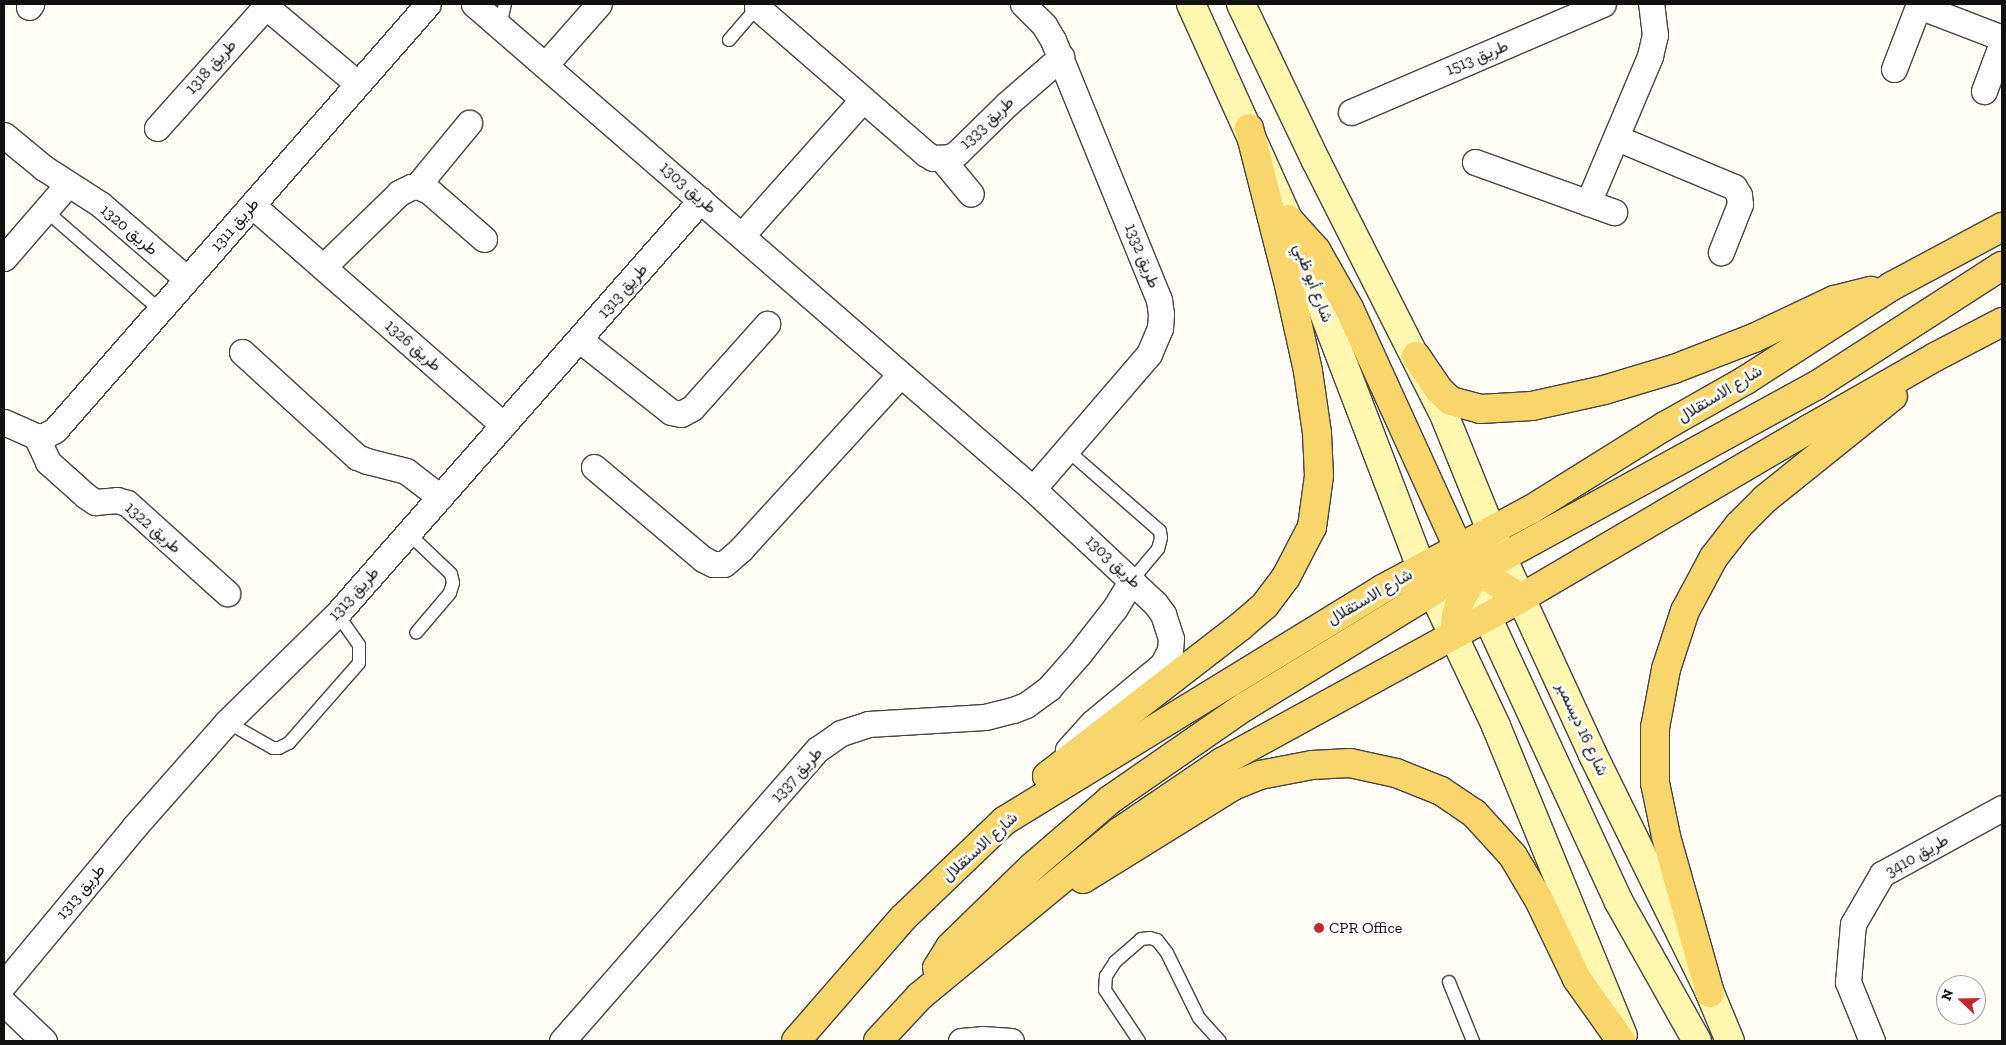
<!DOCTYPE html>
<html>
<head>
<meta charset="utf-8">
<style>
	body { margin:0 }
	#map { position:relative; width:2006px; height:1045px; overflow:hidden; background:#fffdf5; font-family:"Zilla Slab",Vazirmatn,serif }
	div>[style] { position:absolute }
	.roads { filter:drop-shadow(1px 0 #444) drop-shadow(-1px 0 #444) drop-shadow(0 1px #444) drop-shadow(0 -1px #444) }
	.lane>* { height:12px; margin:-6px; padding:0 6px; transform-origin:6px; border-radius:6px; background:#fff }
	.street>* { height:25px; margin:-12.5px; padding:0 12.5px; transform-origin:12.5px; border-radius:12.5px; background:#fff }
	.secondary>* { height:28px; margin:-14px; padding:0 14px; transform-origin:14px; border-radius:14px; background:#fff6b0 }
	.primary>* { height:28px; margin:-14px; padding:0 14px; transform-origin:14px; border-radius:14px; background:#f9d66b }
	.dots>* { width:14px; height:14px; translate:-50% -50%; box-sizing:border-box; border:2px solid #fff; border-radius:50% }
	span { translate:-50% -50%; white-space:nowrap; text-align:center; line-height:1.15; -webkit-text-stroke:5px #fff; paint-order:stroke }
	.street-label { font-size:16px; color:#111 }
	.poi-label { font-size:16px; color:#111 }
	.left { translate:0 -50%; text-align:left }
	.frame { position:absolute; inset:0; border:5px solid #111; pointer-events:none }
	.north { position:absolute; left:1936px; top:975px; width:50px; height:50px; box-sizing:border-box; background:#fff; border:1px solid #a0a0a0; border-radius:50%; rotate:291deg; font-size:14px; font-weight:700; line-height:20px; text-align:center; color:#111 }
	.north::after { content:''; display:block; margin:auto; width:18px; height:22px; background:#c4262e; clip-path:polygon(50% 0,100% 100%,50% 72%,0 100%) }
</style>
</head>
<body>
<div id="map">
	<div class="roads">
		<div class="lane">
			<i style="left:500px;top:27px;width:24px;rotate:-78deg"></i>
			<i style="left:729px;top:40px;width:48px;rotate:-49.3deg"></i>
			<i style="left:45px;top:210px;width:152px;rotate:41deg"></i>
			<i style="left:1067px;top:450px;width:123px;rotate:41.1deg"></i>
			<i style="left:1160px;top:531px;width:7px;rotate:82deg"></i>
			<i style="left:1161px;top:538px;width:11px;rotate:105deg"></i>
			<i style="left:1158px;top:549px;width:40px;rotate:130deg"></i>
			<i style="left:408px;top:533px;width:59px;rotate:43.6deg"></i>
			<i style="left:451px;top:574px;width:9px;rotate:77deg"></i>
			<i style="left:453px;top:583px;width:10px;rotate:107deg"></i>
			<i style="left:450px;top:593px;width:52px;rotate:130.4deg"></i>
			<i style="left:227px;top:722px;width:53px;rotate:29.5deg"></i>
			<i style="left:273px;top:748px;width:6px"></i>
			<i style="left:279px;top:748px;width:11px;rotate:-27deg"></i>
			<i style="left:289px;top:743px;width:106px;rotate:-48.8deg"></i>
			<i style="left:359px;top:663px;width:18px;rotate:-90deg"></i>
			<i style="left:359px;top:645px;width:38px;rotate:-125deg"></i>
			<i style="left:1449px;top:982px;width:64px;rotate:67.9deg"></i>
			<i style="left:1139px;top:1041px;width:61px;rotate:-123.7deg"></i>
			<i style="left:1105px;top:990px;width:14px;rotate:-86deg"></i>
			<i style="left:1106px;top:976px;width:17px;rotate:-57deg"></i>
			<i style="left:1115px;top:962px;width:35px;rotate:-41deg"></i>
			<i style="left:1141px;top:939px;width:9px;rotate:-6deg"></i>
			<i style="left:1150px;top:938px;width:7px;rotate:16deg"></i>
			<i style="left:1157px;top:940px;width:16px;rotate:52deg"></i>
			<i style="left:1167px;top:953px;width:72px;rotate:63.8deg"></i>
			<i style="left:1199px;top:1018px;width:31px;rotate:48deg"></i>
		</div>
		<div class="street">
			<i style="left:263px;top:4px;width:124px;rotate:40.1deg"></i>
			<i style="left:474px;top:4px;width:740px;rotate:40.95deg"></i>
			<i style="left:1033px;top:489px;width:167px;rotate:43.1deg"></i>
			<i style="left:1155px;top:603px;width:14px;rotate:54deg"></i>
			<i style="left:1163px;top:614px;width:26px;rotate:72deg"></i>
			<i style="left:1171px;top:639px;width:11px;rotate:95deg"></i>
			<i style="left:1170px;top:650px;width:16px;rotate:117deg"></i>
			<i style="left:1163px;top:664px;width:92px;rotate:140.3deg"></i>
			<i style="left:1092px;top:723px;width:36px;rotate:132deg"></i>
			<i style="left:1023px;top:4px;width:30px;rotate:45deg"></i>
			<i style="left:1044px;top:25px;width:17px;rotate:59deg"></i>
			<i style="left:1053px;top:40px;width:281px;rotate:67.8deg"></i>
			<i style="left:1159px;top:300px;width:14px;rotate:82deg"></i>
			<i style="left:1161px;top:314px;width:14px;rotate:94deg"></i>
			<i style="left:1160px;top:328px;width:28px;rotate:113deg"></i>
			<i style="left:1149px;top:354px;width:178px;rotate:130.7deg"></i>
			<i style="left:1919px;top:6px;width:84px;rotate:21deg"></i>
			<i style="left:1997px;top:36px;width:8px;rotate:60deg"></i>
			<i style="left:2001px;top:43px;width:5px;rotate:101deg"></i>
			<i style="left:2000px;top:48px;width:46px;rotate:110.4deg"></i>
			<i style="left:29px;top:7px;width:4px;rotate:-56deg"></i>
			<i style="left:757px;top:7px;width:224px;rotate:41deg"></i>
			<i style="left:926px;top:154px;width:8px;rotate:30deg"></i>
			<i style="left:933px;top:158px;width:17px;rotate:-3deg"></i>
			<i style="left:950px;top:157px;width:8px;rotate:-30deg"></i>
			<i style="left:957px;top:153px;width:70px;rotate:-44.4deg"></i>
			<i style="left:1007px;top:104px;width:72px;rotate:-41deg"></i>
			<i style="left:545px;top:65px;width:81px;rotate:-48.5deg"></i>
			<i style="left:1894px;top:69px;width:70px;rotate:-69deg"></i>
			<i style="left:1351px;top:112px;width:274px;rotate:-23.2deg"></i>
			<i style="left:157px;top:128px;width:164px;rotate:-48.2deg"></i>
			<i style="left:4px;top:135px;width:52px;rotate:39.5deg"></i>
			<i style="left:44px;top:168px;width:67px;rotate:32.7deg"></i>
			<i style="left:100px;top:204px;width:115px;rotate:40.8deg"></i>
			<i style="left:1617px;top:138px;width:127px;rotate:22.7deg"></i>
			<i style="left:1734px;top:187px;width:9px;rotate:58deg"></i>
			<i style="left:1739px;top:195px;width:9px;rotate:84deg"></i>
			<i style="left:1740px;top:204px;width:52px;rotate:111.6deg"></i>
			<i style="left:942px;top:159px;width:45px;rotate:50.4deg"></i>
			<i style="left:1475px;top:162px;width:148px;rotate:19.8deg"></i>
			<i style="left:417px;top:186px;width:82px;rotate:-50.5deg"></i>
			<i style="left:1588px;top:203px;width:160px;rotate:-67.1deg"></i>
			<i style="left:1650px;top:56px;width:22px;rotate:-77deg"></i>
			<i style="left:1655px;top:35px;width:31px;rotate:-97deg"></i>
			<i style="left:252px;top:205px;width:334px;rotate:41.2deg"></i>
			<i style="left:742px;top:235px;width:182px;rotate:-48.3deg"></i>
			<i style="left:4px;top:258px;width:98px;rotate:-49.1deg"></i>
			<i style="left:323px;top:267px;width:106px;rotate:-44.2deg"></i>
			<i style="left:399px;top:193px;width:13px;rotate:-27deg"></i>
			<i style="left:411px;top:187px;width:6px;rotate:-9deg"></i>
			<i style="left:417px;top:186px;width:13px;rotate:23deg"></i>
			<i style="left:429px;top:191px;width:73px;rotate:41.1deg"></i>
			<i style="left:580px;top:340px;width:116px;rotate:38.4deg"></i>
			<i style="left:671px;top:412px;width:10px;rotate:11deg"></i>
			<i style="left:681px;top:414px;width:13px;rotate:-29deg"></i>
			<i style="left:692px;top:408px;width:113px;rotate:-48.2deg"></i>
			<i style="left:242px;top:352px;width:156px;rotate:42.4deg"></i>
			<i style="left:357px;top:457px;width:11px;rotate:22deg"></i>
			<i style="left:367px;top:461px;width:40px;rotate:14.4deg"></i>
			<i style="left:406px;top:471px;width:43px;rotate:37.4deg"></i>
			<i style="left:4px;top:422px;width:35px;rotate:24deg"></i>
			<i style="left:36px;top:436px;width:6px;rotate:9deg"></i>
			<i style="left:42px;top:437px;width:15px;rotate:-28deg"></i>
			<i style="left:55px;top:430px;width:566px;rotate:-48.8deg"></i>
			<i style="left:36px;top:436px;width:29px;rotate:65deg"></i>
			<i style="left:48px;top:462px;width:51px;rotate:41.8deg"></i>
			<i style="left:86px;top:496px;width:11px;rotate:34deg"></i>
			<i style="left:95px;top:502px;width:22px;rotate:-5deg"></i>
			<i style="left:117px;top:500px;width:10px;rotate:17deg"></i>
			<i style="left:127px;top:503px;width:135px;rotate:42deg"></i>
			<i style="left:594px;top:467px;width:143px;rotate:40.2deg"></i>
			<i style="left:703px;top:559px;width:11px;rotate:27deg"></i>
			<i style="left:713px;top:564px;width:11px"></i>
			<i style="left:724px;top:564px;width:23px;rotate:-41deg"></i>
			<i style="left:741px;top:549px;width:236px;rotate:-47.6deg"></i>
			<i style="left:4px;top:984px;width:205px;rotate:-50.3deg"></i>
			<i style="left:135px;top:826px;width:139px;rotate:-48.5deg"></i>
			<i style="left:227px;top:722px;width:154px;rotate:-44.5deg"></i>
			<i style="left:337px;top:614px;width:551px;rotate:-48.68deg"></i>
			<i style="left:4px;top:1003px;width:55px;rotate:43.5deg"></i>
			<i style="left:562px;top:1041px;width:388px;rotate:-48.8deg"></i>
			<i style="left:818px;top:749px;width:28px;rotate:-35deg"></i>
			<i style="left:841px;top:733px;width:28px;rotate:-18deg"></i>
			<i style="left:868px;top:724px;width:117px;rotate:-3.4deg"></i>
			<i style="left:985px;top:717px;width:29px;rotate:-14deg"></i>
			<i style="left:1013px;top:710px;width:14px;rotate:-21deg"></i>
			<i style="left:1026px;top:705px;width:29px;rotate:-36deg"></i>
			<i style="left:1049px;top:688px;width:45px;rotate:-48.6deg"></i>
			<i style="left:1079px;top:654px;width:58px;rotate:-52deg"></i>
			<i style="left:1115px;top:608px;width:33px;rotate:-59deg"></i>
			<i style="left:961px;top:1041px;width:21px;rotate:-5deg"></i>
			<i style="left:982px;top:1039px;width:29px;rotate:4deg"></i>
			<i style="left:1872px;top:1041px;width:64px;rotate:-112.1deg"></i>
			<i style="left:1848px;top:982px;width:58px;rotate:-85.1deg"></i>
			<i style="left:1853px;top:924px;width:58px;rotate:-59.9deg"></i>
			<i style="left:1882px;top:874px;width:137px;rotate:-28.8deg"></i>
		</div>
		<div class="secondary">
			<i style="left:1191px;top:4px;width:236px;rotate:65.7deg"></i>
			<i style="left:1288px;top:219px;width:373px;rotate:69.1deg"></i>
			<i style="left:1421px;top:567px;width:176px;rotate:64.7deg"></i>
			<i style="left:1496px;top:726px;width:334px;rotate:67.7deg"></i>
			<i style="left:1241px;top:4px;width:174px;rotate:64.5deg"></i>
			<i style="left:1316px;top:161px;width:281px;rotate:63.2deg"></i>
			<i style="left:1443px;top:412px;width:157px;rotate:67.9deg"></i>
			<i style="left:1502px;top:557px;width:216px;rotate:65.3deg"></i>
			<i style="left:1592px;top:753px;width:267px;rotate:63.8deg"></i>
			<i style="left:1710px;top:993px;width:52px;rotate:67.4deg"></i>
			<i style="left:1457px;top:569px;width:19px;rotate:43deg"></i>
			<i style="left:1471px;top:582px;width:353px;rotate:65.2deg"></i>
			<i style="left:1619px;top:902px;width:159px;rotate:60.7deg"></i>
		</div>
		<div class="primary">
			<i style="left:1288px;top:219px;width:42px;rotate:47.9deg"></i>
			<i style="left:1316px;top:250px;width:67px;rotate:60.4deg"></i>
			<i style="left:1349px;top:308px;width:263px;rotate:65.5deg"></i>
			<i style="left:1458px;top:547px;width:33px;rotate:49deg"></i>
			<i style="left:1480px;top:572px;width:49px;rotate:32.4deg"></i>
			<i style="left:1416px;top:356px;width:41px;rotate:55.9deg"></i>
			<i style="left:1439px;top:390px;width:16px;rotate:43deg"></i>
			<i style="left:1451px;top:401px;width:30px;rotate:15deg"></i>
			<i style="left:1480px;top:409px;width:52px;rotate:-3.3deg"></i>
			<i style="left:1532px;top:406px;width:74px;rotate:-12.5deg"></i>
			<i style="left:1604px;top:390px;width:73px;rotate:-16.7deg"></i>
			<i style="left:1674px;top:369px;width:86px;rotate:-21.2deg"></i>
			<i style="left:1754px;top:338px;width:89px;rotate:-25.4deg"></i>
			<i style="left:1834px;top:300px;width:38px;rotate:-14deg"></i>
			<i style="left:1454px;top:635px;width:19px;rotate:-84deg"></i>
			<i style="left:1456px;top:616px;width:18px;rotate:-74deg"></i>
			<i style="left:1461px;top:599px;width:20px;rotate:-60deg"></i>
			<i style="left:1471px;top:582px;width:26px;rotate:-43deg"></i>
			<i style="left:1490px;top:564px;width:373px;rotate:-28.7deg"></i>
			<i style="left:1817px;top:385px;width:220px;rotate:-32.8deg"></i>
			<i style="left:1047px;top:776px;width:245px;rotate:-37.7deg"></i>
			<i style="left:1241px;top:626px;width:32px;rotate:-41deg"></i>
			<i style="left:1265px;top:605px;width:35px;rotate:-53deg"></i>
			<i style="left:1286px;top:577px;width:56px;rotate:-62.5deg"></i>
			<i style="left:1312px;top:527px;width:51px;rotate:-82.2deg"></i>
			<i style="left:1319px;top:476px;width:43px;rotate:-92.7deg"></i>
			<i style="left:1317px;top:433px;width:63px;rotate:-98.3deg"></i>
			<i style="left:1308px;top:371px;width:88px;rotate:-102.5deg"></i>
			<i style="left:1289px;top:285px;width:162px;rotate:-104.3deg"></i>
			<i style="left:1083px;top:879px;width:176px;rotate:-31.8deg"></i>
			<i style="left:1233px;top:786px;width:29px;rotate:-22deg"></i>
			<i style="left:1260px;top:775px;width:53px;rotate:-10.9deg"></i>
			<i style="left:1312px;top:765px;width:38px;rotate:-3deg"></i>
			<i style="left:1350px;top:763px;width:47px;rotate:12.3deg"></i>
			<i style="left:1396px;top:773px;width:48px;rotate:21.8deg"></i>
			<i style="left:1441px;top:791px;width:40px;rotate:34deg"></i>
			<i style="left:1474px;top:813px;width:58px;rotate:47.8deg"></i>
			<i style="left:1513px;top:856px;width:51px;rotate:59.4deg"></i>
			<i style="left:1539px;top:900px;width:88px;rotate:64.3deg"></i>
			<i style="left:1577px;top:979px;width:76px;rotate:54.6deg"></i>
			<i style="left:937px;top:968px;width:25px;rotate:-58deg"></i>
			<i style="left:950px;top:947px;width:115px;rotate:-44.3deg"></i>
			<i style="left:1032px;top:867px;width:104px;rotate:-40.7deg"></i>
			<i style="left:1111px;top:799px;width:162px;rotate:-34.7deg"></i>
			<i style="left:1244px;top:707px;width:222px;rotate:-31.5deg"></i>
			<i style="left:1433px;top:591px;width:47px;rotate:-41.5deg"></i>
			<i style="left:1468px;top:560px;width:29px;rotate:-54deg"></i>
			<i style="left:1710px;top:993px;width:163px;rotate:-105.7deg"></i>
			<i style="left:1666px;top:836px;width:54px;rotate:-101.7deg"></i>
			<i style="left:1655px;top:783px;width:55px;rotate:-90deg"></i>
			<i style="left:1655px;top:728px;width:60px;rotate:-79.4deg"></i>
			<i style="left:1666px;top:669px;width:61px;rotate:-71.9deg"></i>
			<i style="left:1685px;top:611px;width:61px;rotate:-61.8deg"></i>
			<i style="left:1714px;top:557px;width:41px;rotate:-52deg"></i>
			<i style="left:1739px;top:525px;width:37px;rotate:-45deg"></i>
			<i style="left:1765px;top:499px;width:164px;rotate:-38.8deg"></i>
			<i style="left:796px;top:1041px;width:163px;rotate:-49deg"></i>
			<i style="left:903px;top:918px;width:140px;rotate:-43.8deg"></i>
			<i style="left:1004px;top:821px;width:444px;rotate:-31.5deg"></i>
			<i style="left:1382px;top:589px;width:170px;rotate:-28.1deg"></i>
			<i style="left:1532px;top:509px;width:157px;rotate:-32deg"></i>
			<i style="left:1665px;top:426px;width:93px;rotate:-29.6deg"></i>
			<i style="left:1746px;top:380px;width:174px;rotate:-32.8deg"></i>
			<i style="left:1892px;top:286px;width:125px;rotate:-28.2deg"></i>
			<i style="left:878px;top:1041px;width:62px;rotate:-47deg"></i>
			<i style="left:920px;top:996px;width:258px;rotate:-39.5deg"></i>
			<i style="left:1119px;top:832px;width:125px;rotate:-34.2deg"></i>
			<i style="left:1222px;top:762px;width:341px;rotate:-28.7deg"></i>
			<i style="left:1521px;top:598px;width:334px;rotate:-30.4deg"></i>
			<i style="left:1809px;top:429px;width:145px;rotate:-29.7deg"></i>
			<i style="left:1935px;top:357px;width:76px;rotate:-27.6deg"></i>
		</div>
	</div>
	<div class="dots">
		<i style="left:1319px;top:928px;background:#c4262e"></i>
	</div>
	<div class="street-label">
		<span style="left:1477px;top:58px;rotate:-23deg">طريق 1513</span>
		<span style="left:211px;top:67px;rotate:-48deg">طريق 1318</span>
		<span style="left:987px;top:123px;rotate:-44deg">طريق 1333</span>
		<span style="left:688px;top:188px;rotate:41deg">طريق 1303</span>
		<span style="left:235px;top:225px;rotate:-49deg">طريق 1311</span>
		<span style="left:129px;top:230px;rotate:40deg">طريق 1320</span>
		<span style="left:1142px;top:256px;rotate:68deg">طريق 1332</span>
		<span style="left:1313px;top:283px;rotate:69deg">شارع أبو ظبي</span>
		<span style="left:623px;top:291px;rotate:-49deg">طريق 1313</span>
		<span style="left:413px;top:346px;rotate:41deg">طريق 1326</span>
		<span style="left:1720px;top:394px;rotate:-31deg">شارع الاستقلال</span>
		<span style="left:153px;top:528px;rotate:41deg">طريق 1322</span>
		<span style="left:1113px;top:562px;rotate:43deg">طريق 1303</span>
		<span style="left:354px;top:594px;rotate:-48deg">طريق 1313</span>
		<span style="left:1370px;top:597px;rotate:-30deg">شارع الاستقلال</span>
		<span style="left:1582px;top:729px;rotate:65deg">شارع 16 ديسمبر</span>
		<span style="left:797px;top:775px;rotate:-48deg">طريق 1337</span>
		<span style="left:980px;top:847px;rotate:-42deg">شارع الاستقلال</span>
		<span style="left:1917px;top:856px;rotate:-30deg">طريق 3410</span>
		<span style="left:81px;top:892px;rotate:-50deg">طريق 1313</span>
	</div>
	<div class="poi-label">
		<span class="left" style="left:1329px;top:928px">CPR Office</span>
	</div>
	<div class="frame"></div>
	<div class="north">N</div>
</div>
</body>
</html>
